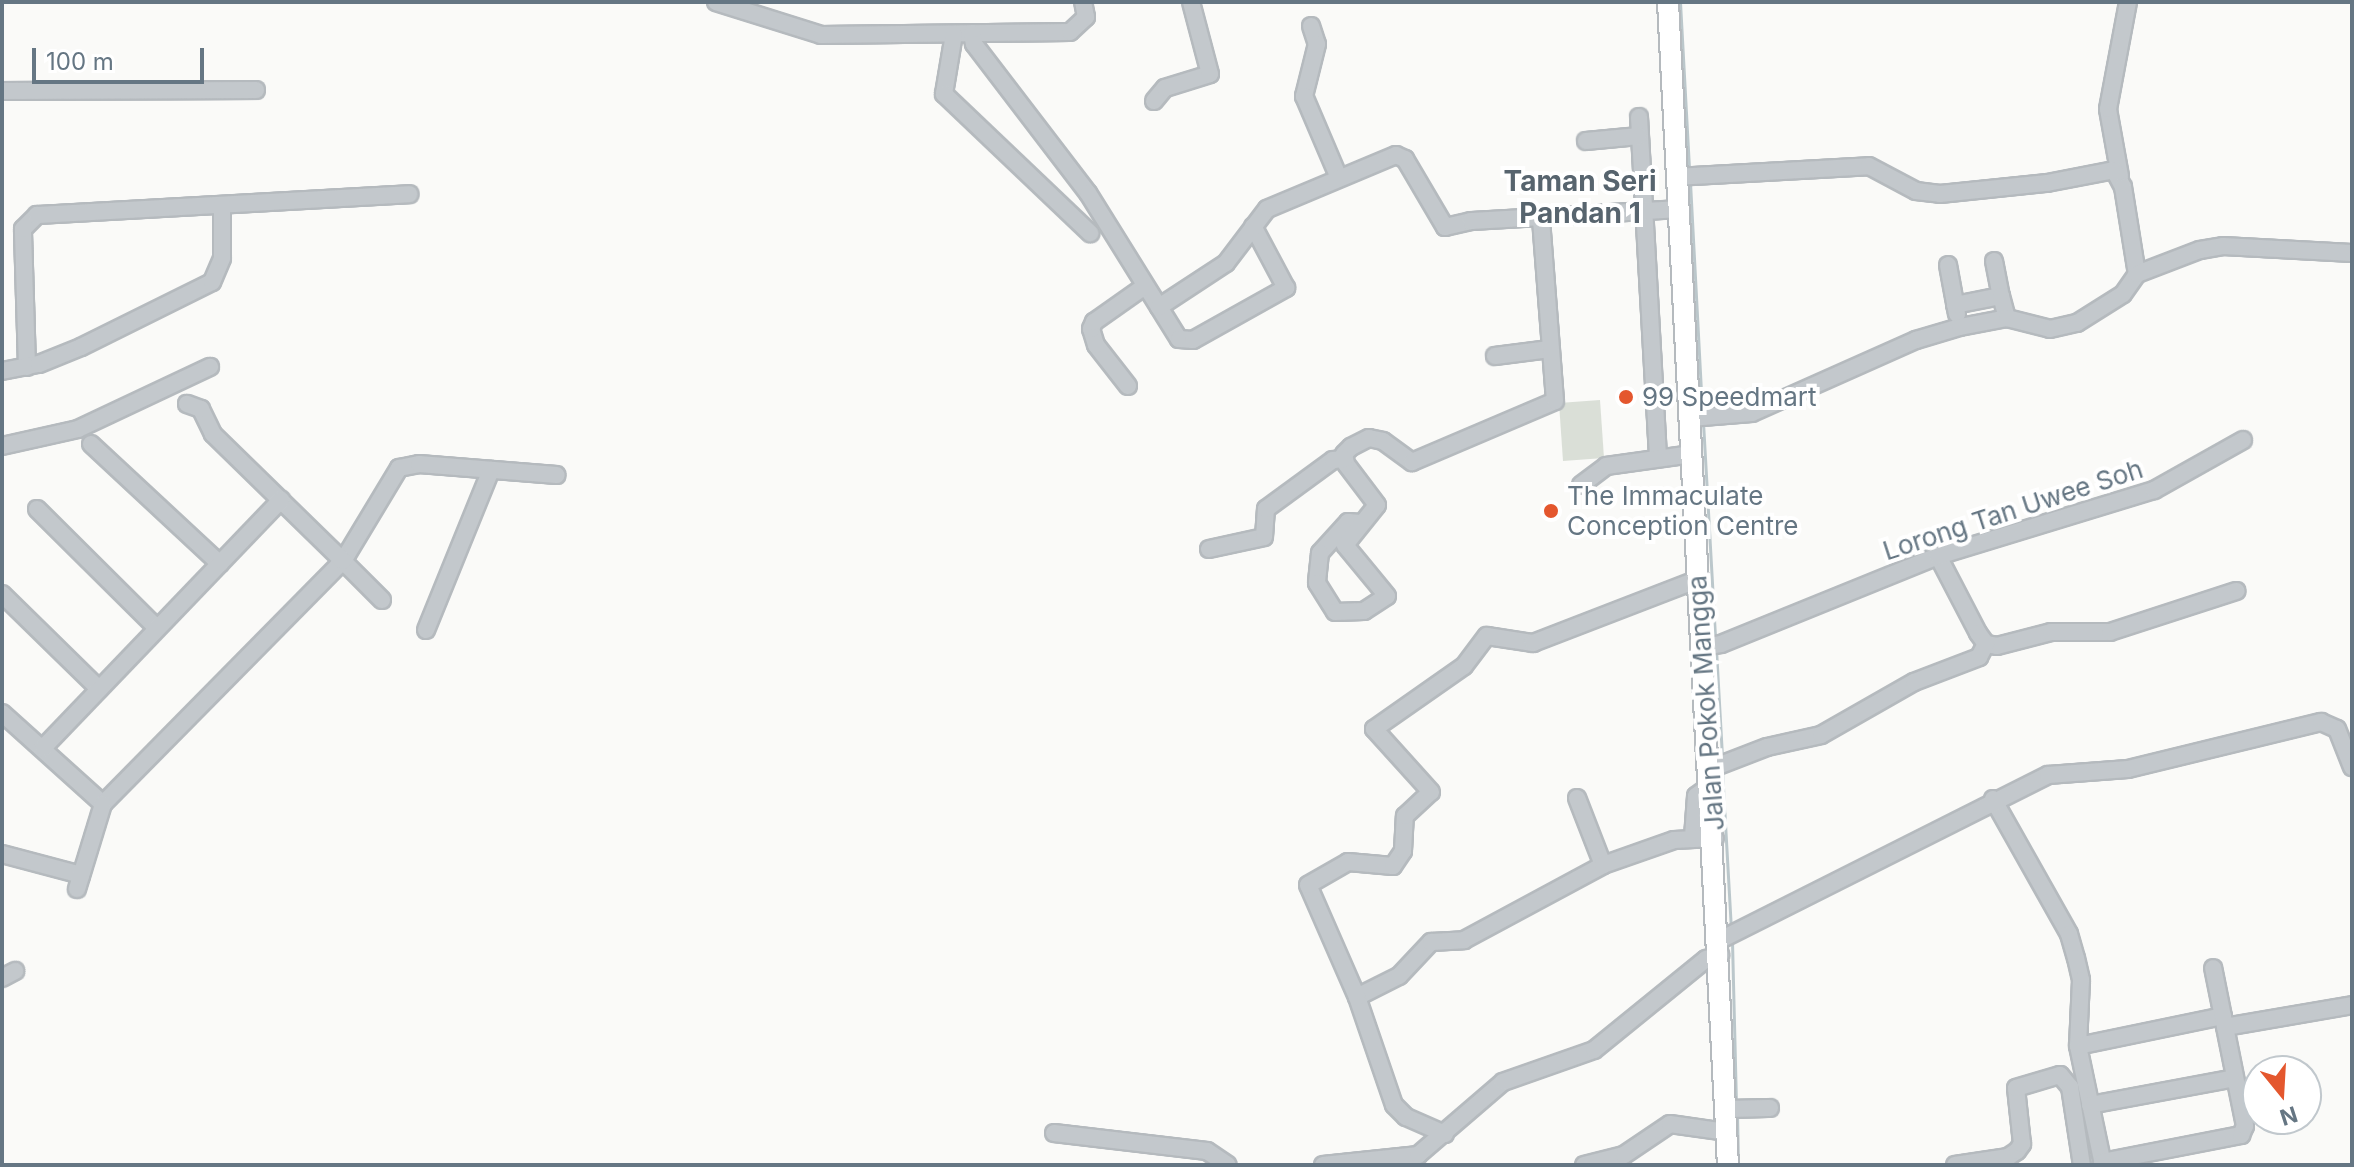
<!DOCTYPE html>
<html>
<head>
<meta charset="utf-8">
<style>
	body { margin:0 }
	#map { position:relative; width:2354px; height:1167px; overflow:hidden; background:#fafaf8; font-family:Inter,sans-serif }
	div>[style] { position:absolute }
	.green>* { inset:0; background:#dadfd7 }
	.stream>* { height:3px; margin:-1.5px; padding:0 1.5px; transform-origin:1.5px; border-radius:1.5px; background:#bbc7cb }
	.roads { filter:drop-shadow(2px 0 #b5babe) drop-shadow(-2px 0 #b5babe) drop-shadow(0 2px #b5babe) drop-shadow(0 -2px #b5babe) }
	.minor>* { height:16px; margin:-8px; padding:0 8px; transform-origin:8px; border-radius:8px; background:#c3c8cc }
	.major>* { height:20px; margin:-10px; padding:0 10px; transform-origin:10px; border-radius:10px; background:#fff }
	.dots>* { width:22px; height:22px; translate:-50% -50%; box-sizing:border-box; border:4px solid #fff; border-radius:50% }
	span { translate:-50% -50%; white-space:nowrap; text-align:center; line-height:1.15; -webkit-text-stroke:8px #fff; paint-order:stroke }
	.poi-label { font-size:26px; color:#657683 }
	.left { translate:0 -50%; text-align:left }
	.street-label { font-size:26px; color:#657683 }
	.neighbourhood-label { font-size:28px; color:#57646e; font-weight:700 }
	.frame { position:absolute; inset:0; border:4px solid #657683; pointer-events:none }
	.north { position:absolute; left:2242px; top:1055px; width:80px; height:80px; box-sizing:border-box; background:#fff; border:2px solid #c1c8cd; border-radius:50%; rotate:162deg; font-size:22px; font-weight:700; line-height:32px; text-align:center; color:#657683 }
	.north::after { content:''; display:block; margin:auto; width:28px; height:36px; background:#e4572e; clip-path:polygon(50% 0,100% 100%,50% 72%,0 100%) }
	.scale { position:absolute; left:32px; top:48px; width:172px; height:36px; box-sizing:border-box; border:4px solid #657683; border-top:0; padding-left:10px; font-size:24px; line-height:28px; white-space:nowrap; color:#657683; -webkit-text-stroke:6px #fff; paint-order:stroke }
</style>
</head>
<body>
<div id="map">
	<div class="green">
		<i style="clip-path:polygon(1600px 400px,1604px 458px,1563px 461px,1559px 403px)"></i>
	</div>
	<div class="stream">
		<i style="left:1680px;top:2px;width:168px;rotate:86.9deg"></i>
		<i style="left:1690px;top:182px;width:228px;rotate:87deg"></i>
		<i style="left:1703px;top:422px;width:216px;rotate:86.8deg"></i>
		<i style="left:1716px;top:649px;width:109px;rotate:86.8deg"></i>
		<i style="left:1722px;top:769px;width:160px;rotate:86.8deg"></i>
		<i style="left:1732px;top:941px;width:160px;rotate:88.6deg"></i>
		<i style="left:1737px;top:1113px;width:52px;rotate:88.9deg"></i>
	</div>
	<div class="roads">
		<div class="minor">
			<i style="left:716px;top:2px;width:110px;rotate:17.4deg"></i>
			<i style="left:821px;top:35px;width:249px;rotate:-0.7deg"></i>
			<i style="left:1070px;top:32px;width:22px;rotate:-43deg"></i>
			<i style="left:1086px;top:17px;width:15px;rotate:-101deg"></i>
			<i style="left:1311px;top:26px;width:19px;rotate:72deg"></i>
			<i style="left:1317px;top:44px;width:54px;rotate:104deg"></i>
			<i style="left:1304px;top:96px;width:89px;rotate:66.9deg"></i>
			<i style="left:972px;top:33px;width:11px;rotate:80deg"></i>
			<i style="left:974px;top:44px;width:188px;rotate:52.6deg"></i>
			<i style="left:1088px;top:193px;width:172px;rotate:58.1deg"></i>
			<i style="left:1179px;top:339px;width:14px;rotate:4deg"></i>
			<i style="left:1193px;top:340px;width:107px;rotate:-29.2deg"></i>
			<i style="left:1286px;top:288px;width:70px;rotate:-118deg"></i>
			<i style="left:954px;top:34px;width:61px;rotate:99.5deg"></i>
			<i style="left:944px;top:94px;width:202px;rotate:43.6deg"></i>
			<i style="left:2px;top:91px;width:254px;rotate:-0.2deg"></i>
			<i style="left:1154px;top:101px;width:17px;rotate:-50deg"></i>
			<i style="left:1165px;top:88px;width:47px;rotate:-17.3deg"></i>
			<i style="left:1210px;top:74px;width:74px;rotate:-104.8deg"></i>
			<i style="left:1639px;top:117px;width:340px;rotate:86.8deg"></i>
			<i style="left:1586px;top:141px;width:53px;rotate:-5.4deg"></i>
			<i style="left:2120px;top:176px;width:68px;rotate:-100.2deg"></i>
			<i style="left:2108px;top:109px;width:109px;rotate:-79.4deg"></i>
			<i style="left:1675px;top:177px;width:194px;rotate:-3.2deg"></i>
			<i style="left:1869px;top:166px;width:53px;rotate:28deg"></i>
			<i style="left:1916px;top:191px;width:24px;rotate:7deg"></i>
			<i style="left:1940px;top:194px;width:108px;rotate:-5.9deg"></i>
			<i style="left:2047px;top:183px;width:68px;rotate:-11deg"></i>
			<i style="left:2114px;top:170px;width:19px;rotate:62deg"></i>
			<i style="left:2123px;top:187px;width:88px;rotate:80.9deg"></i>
			<i style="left:1994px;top:261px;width:36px;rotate:79deg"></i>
			<i style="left:1948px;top:265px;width:50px;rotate:79.6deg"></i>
			<i style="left:1955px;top:305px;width:47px;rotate:-11.1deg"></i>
			<i style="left:2001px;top:296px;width:23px;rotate:75deg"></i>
			<i style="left:1159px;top:307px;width:80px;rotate:-33.3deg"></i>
			<i style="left:1226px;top:263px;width:68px;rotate:-52.8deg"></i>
			<i style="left:1267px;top:209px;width:140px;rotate:-22.7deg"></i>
			<i style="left:1396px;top:155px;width:10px;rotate:24deg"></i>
			<i style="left:1405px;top:159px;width:79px;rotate:59.5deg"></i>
			<i style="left:1445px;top:227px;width:27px;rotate:-13deg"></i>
			<i style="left:1471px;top:221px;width:206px;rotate:-3.3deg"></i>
			<i style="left:1495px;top:356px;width:55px;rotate:-7.3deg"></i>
			<i style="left:27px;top:367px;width:138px;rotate:-91.7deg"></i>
			<i style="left:23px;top:229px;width:20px;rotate:-45deg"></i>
			<i style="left:37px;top:215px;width:373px;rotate:-3.2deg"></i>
			<i style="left:2px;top:371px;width:38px;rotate:-11deg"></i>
			<i style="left:39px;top:364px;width:45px;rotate:-22deg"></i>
			<i style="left:81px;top:347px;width:146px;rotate:-26.4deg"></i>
			<i style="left:212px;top:282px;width:26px;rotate:-67deg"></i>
			<i style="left:222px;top:258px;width:53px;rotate:-90deg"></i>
			<i style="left:1128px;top:386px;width:52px;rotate:-128deg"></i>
			<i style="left:1096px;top:345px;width:17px;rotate:-107deg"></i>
			<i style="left:1091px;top:329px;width:8px;rotate:-67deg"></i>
			<i style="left:1094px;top:322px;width:62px;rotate:-35.2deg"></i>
			<i style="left:1690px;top:418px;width:62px;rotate:-4.6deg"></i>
			<i style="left:1752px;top:413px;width:180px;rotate:-24deg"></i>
			<i style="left:1916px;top:340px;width:46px;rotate:-16.5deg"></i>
			<i style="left:1960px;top:327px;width:48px;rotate:-10.8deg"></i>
			<i style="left:2007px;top:318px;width:44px;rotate:14.3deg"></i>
			<i style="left:2050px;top:329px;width:28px;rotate:-13deg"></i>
			<i style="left:2077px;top:323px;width:54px;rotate:-32.2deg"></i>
			<i style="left:2123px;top:294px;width:24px;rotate:-55deg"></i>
			<i style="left:2137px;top:274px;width:67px;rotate:-20.9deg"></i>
			<i style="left:2200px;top:250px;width:23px;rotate:-10deg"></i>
			<i style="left:2223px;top:246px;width:129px;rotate:3.1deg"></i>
			<i style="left:91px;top:444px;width:176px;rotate:42.9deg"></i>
			<i style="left:2px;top:446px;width:78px;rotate:-12.6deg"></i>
			<i style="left:78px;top:429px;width:146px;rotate:-25.2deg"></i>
			<i style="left:1581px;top:485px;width:31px;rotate:-37deg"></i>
			<i style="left:1606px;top:466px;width:87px;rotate:-7.9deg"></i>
			<i style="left:37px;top:509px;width:169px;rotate:44.8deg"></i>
			<i style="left:1361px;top:523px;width:13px;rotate:-176deg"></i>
			<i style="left:1348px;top:522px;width:42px;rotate:132.1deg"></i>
			<i style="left:1320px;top:553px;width:30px;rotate:96deg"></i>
			<i style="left:1317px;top:583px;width:34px;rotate:58deg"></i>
			<i style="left:1335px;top:612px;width:29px;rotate:-2deg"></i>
			<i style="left:1364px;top:611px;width:27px;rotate:-33deg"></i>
			<i style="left:1387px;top:596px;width:66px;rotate:-129.5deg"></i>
			<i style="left:1345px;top:545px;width:51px;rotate:-51.3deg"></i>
			<i style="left:1377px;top:505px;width:51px;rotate:-127.1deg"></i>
			<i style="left:1346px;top:464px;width:10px;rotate:-101deg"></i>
			<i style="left:1344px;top:454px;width:10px;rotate:-45deg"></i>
			<i style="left:1351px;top:447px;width:20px;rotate:-27deg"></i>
			<i style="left:1369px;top:438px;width:14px;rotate:12deg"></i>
			<i style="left:1383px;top:441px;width:36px;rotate:36deg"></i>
			<i style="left:1412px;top:462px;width:155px;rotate:-23.1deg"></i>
			<i style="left:1555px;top:401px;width:185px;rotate:-94.4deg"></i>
			<i style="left:1209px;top:549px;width:56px;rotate:-12.3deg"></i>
			<i style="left:1264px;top:537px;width:28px;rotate:-86deg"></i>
			<i style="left:1266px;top:509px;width:83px;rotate:-36.2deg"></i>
			<i style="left:1333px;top:460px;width:11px;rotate:-5deg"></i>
			<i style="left:1938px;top:556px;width:87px;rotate:62.5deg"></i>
			<i style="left:1978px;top:633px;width:14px;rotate:54deg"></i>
			<i style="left:1986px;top:644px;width:11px;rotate:10deg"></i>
			<i style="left:1997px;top:646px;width:56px;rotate:-14.5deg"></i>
			<i style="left:2051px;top:632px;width:59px"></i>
			<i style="left:2110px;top:632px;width:133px;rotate:-18deg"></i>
			<i style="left:2px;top:594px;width:136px;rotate:44.4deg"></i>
			<i style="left:382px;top:600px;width:55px;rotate:-135deg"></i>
			<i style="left:343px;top:561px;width:109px;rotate:-58.9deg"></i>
			<i style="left:399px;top:468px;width:20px;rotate:-11deg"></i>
			<i style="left:419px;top:464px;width:138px;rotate:4.6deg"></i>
			<i style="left:426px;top:630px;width:173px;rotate:-67.9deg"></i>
			<i style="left:1702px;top:647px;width:19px;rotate:-9deg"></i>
			<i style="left:1721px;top:644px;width:234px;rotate:-22.1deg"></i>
			<i style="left:1938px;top:556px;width:226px;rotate:-17deg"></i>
			<i style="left:2154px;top:490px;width:102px;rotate:-29.3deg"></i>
			<i style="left:2px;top:713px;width:136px;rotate:42deg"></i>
			<i style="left:103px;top:804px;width:342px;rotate:-45.4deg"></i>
			<i style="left:343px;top:561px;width:182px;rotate:-135.7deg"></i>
			<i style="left:213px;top:434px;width:28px;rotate:-116deg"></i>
			<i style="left:201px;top:409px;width:15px;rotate:-160deg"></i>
			<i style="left:43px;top:748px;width:344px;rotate:-46.2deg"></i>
			<i style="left:1710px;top:769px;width:61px;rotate:-21.1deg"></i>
			<i style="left:1767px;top:747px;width:55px;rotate:-12.5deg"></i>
			<i style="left:1821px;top:735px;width:107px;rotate:-29.7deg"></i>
			<i style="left:1914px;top:682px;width:70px;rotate:-21deg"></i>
			<i style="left:1979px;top:657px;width:15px;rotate:-62deg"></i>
			<i style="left:1577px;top:798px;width:72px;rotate:68.8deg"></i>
			<i style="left:1993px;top:799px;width:155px;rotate:60.6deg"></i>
			<i style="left:2069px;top:934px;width:25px;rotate:74deg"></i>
			<i style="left:2076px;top:958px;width:23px;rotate:77deg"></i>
			<i style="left:2081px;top:980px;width:66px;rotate:92.6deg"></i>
			<i style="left:2078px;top:1046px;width:122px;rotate:78.1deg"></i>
			<i style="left:1693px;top:837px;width:41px;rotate:-85.8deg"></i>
			<i style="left:1696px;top:796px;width:19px;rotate:-36deg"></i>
			<i style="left:2px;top:854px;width:82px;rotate:14.9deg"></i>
			<i style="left:77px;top:889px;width:89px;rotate:-73deg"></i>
			<i style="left:1720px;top:940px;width:367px;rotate:-26.7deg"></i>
			<i style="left:2048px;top:775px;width:80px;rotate:-4.3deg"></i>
			<i style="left:2128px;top:769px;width:199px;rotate:-13.7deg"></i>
			<i style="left:2321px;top:722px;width:17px;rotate:24deg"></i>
			<i style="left:2337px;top:729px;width:41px;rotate:68.5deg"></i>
			<i style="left:2px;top:978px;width:15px;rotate:-28deg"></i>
			<i style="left:1357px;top:997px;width:47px;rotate:-26.6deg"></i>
			<i style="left:1399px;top:976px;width:47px;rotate:-46.7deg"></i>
			<i style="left:1431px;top:942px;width:33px;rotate:-3deg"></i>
			<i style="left:1464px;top:940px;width:158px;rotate:-28.3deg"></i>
			<i style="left:1603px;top:865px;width:75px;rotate:-19.4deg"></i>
			<i style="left:1674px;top:840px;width:41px;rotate:-2.8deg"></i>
			<i style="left:2225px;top:1027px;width:129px;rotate:-9.8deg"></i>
			<i style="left:2078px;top:1046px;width:148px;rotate:-11.7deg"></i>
			<i style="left:2090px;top:1105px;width:147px;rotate:-10.5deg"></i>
			<i style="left:1726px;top:1109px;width:44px;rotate:-1.3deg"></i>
			<i style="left:1054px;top:1133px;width:154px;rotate:6.7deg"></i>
			<i style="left:1207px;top:1151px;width:25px;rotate:34deg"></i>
			<i style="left:1445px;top:1134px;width:43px;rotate:-156.4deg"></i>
			<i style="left:1406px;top:1117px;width:17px;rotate:-135deg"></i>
			<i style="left:1394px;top:1105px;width:114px;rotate:-108.9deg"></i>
			<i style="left:1357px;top:997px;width:122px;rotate:-113.6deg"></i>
			<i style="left:1308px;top:885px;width:46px;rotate:-29.9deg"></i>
			<i style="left:1348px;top:862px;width:45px;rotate:5.1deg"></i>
			<i style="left:1393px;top:866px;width:18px;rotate:-56deg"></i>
			<i style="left:1403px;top:851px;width:35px;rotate:-87deg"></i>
			<i style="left:1405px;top:816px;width:35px;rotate:-43deg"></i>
			<i style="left:1431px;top:792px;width:85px;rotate:-132.1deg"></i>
			<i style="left:1374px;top:729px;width:110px;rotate:-35deg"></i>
			<i style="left:1464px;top:666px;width:38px;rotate:-53deg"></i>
			<i style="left:1487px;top:636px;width:47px;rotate:8.7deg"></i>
			<i style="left:1533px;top:643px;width:178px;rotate:-21.1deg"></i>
			<i style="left:2102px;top:1162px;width:142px;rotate:-11deg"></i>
			<i style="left:2241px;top:1135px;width:10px;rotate:-66deg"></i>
			<i style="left:2245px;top:1126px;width:161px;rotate:-101.4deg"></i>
			<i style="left:1323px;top:1165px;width:96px;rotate:-6deg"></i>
			<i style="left:1418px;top:1155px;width:112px;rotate:-40.7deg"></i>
			<i style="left:1503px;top:1082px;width:96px;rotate:-19.4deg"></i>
			<i style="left:1594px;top:1050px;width:144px;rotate:-39.1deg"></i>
			<i style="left:1706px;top:959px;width:15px;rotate:-16deg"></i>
			<i style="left:1584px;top:1165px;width:41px;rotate:-14deg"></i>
			<i style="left:1624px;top:1155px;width:55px;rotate:-34deg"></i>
			<i style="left:1670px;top:1124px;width:58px;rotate:8deg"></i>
			<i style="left:1955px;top:1165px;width:54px;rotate:-8.6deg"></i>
			<i style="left:2008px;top:1157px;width:11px;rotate:-34deg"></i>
			<i style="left:2017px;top:1151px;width:9px;rotate:-54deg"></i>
			<i style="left:2022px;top:1144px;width:56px;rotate:-96.1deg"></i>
			<i style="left:2016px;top:1088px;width:46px;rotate:-16.5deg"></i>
			<i style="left:2060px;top:1075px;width:16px;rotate:50deg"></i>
			<i style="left:2070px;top:1087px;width:79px;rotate:81.3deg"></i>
		</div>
		<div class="major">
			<i style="left:1668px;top:2px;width:1165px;rotate:87.05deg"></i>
		</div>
	</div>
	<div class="dots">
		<i style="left:1626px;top:397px;background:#e4572e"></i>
		<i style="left:1551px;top:511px;background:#e4572e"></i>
	</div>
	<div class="poi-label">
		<span class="left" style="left:1642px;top:397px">99 Speedmart</span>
		<span class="left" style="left:1567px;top:511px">The Immaculate<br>Conception Centre</span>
	</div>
	<div class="street-label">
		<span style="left:2013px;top:510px;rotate:-18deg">Lorong Tan Uwee Soh</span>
		<span style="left:1706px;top:703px;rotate:-94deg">Jalan Pokok Mangga</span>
	</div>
	<div class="neighbourhood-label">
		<span style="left:1580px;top:197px">Taman Seri<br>Pandan 1</span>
	</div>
	<div class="frame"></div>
	<div class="north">N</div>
	<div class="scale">100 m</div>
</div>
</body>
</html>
